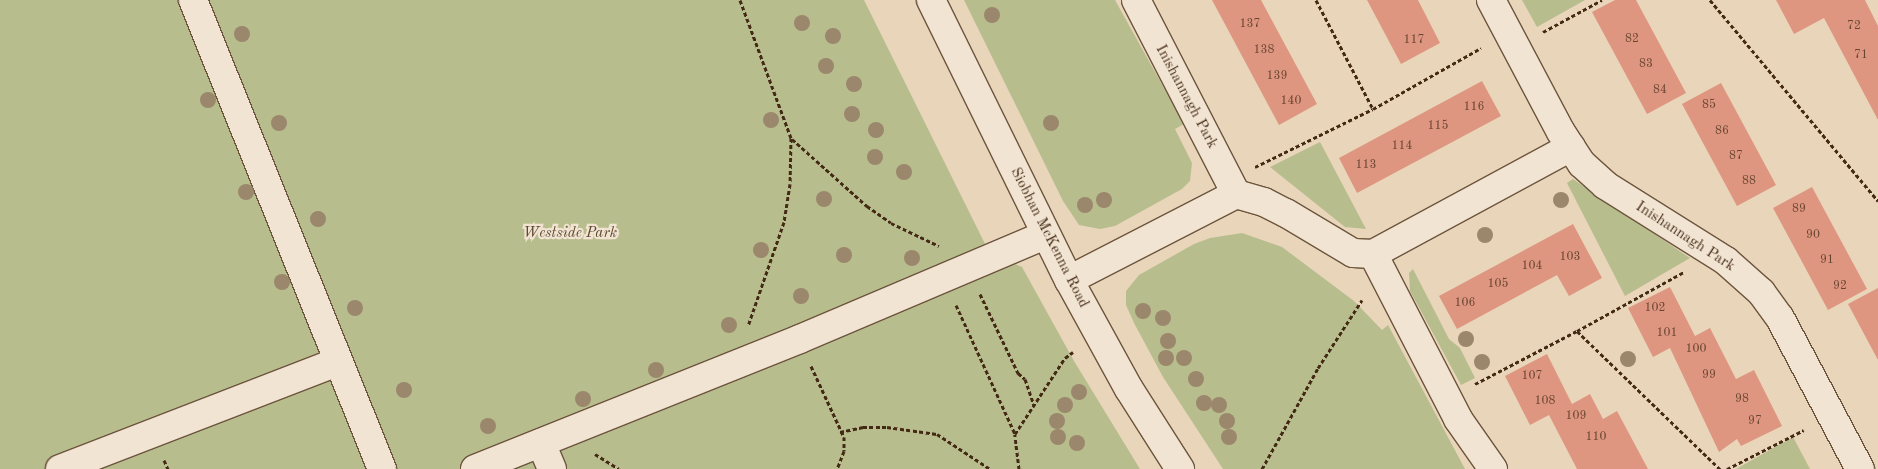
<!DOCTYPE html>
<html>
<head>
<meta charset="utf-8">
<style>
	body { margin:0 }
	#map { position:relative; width:1878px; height:469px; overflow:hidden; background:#e9d5b9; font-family:"Old Standard TT",serif }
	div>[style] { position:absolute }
	.green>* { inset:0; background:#b8bd8e }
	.building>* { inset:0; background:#de9681 }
	.path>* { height:3px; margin-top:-1.5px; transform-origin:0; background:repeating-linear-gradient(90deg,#442a15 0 4px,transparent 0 6.5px) }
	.roads { filter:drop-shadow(1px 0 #6d553e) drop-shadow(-1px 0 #6d553e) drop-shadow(0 1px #6d553e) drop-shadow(0 -1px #6d553e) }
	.minor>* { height:28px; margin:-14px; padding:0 14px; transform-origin:14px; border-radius:14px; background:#f1e4d2 }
	.trees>* { width:16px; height:16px; margin:-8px; border-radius:50%; background:#9b876c }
	span { translate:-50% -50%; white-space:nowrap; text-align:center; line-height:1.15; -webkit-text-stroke:4.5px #f1e4d2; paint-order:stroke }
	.number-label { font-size:12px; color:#6a4530 }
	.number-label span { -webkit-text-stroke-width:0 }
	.street-label { font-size:15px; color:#442a15 }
	.park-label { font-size:15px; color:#5b472d; font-style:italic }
</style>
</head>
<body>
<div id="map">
	<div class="green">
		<i style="clip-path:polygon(0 0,864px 0,997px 268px,1010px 262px,1022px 267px,1074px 361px,1140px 469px,0 469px)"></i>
		<i style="clip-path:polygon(964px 0,1115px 0,1184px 124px,1175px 129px,1192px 163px,1190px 181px,1182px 189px,1115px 226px,1100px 229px,1079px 225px,1063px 201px)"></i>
		<i style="clip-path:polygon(1522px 0,1585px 0,1537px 27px)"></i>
		<i style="clip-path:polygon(1320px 142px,1366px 229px,1345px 227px,1270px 167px)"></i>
		<i style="clip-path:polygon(1573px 179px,1690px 258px,1625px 296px,1567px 183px)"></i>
		<i style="clip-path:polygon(1242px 233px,1282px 247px,1354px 301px,1382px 330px,1388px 325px,1465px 469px,1223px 469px,1163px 377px,1134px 323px,1126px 305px,1126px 291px,1139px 275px,1194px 244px,1210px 238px)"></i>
		<i style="clip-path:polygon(1413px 269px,1449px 339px,1460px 348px,1475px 378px,1461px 385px,1410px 291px,1409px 273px)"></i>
		<i style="clip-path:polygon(1793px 437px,1810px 469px,1736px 469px)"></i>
	</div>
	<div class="building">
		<i style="clip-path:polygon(1212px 0,1261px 0,1317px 104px,1279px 125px)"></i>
		<i style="clip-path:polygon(1367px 0,1418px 0,1440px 43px,1401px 64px)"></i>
		<i style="clip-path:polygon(1615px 0,1636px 0,1686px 93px,1647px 114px,1592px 12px)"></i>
		<i style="clip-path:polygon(1776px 0,1865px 0,1878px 26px,1878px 120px,1824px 18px,1794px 34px)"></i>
		<i style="clip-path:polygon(1482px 81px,1501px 116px,1357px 193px,1339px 158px)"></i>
		<i style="clip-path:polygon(1721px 83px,1776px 185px,1737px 206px,1682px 104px)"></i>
		<i style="clip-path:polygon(1812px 187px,1867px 289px,1828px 310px,1773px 208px)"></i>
		<i style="clip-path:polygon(1573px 224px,1602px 278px,1569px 296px,1557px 275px,1457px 329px,1439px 296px)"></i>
		<i style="clip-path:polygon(1670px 287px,1695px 336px,1710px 328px,1736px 379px,1754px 370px,1782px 426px,1741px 446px,1737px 439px,1719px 452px,1670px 348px,1653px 357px,1628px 308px)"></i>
		<i style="clip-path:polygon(1878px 288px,1878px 360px,1848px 304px)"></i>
		<i style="clip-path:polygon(1547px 354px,1572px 404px,1590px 394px,1603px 419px,1617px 411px,1648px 469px,1577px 469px,1549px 415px,1530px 425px,1505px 376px)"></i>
	</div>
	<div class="path">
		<i style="left:740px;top:0;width:147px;rotate:69.7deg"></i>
		<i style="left:791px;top:138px;width:46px;rotate:91.2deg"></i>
		<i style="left:790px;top:184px;width:38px;rotate:99deg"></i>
		<i style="left:784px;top:222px;width:110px;rotate:109.1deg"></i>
		<i style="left:1316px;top:0;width:123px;rotate:62.4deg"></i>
		<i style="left:1373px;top:109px;width:124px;rotate:-29.5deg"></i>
		<i style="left:1710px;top:0;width:262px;rotate:50.1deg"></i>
		<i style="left:1543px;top:32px;width:67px;rotate:-28.5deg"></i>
		<i style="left:792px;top:139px;width:101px;rotate:41.8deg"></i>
		<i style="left:867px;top:206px;width:29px;rotate:35deg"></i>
		<i style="left:891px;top:223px;width:53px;rotate:25.6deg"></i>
		<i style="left:1255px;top:167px;width:131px;rotate:-26.2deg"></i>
		<i style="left:980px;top:294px;width:88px;rotate:64.3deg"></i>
		<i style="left:1018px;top:373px;width:9px;rotate:41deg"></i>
		<i style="left:1025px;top:379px;width:28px;rotate:71deg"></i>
		<i style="left:956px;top:305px;width:142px;rotate:65.4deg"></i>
		<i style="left:1577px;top:331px;width:122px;rotate:-28.9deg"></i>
		<i style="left:811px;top:366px;width:78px;rotate:65.1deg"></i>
		<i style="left:844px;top:437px;width:14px;rotate:90deg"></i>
		<i style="left:844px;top:451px;width:19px;rotate:111deg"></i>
		<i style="left:1475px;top:384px;width:115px;rotate:-27.5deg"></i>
		<i style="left:1577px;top:331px;width:199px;rotate:44deg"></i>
		<i style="left:840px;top:432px;width:24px;rotate:-12deg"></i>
		<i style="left:863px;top:427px;width:24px"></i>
		<i style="left:887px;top:427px;width:50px;rotate:8deg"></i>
		<i style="left:937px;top:434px;width:64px;rotate:33.4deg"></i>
		<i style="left:595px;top:454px;width:28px;rotate:32deg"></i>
		<i style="left:164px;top:460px;width:10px;rotate:66deg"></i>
		<i style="left:1019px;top:469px;width:35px;rotate:-97deg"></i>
		<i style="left:1015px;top:434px;width:91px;rotate:-56.7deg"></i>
		<i style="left:1065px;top:358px;width:10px;rotate:-37deg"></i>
		<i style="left:1262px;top:469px;width:115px;rotate:-61deg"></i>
		<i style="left:1318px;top:368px;width:81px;rotate:-57.1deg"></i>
		<i style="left:1727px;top:469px;width:86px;rotate:-26.9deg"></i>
	</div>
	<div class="roads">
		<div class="minor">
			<i style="left:193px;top:0;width:506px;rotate:68.05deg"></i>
			<i style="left:931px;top:0;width:312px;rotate:63.8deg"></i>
			<i style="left:1069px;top:280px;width:124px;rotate:61.2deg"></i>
			<i style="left:1129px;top:389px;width:95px;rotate:57.5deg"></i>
			<i style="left:1136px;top:0;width:218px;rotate:62.7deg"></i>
			<i style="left:1491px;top:0;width:149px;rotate:62.1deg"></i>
			<i style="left:1561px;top:132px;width:38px;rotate:57deg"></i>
			<i style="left:1582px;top:164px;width:31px;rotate:42deg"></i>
			<i style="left:1605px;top:185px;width:143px;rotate:32.1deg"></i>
			<i style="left:1726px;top:261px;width:47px;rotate:41.5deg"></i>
			<i style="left:1761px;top:292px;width:32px;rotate:54deg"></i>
			<i style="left:1780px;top:318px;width:171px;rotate:62.1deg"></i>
			<i style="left:1373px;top:254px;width:186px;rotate:62.7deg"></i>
			<i style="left:1458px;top:419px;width:61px;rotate:55deg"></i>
			<i style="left:1069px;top:280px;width:188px;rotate:-27.2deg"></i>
			<i style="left:1236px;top:194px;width:29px;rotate:16deg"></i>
			<i style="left:1264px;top:202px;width:25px;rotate:27deg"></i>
			<i style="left:1286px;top:213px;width:78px;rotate:30.8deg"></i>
			<i style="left:1353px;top:253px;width:20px;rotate:3deg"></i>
			<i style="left:1373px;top:254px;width:225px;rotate:-28.4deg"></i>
			<i style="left:541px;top:443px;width:28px;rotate:67deg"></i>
			<i style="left:60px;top:469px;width:298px;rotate:-21.1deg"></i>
			<i style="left:475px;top:469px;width:350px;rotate:-21.8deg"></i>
			<i style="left:800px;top:339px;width:266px;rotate:-23deg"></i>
		</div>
	</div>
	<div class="trees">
		<i style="left:992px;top:15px"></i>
		<i style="left:802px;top:23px"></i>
		<i style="left:242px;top:34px"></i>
		<i style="left:833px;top:36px"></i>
		<i style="left:826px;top:66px"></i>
		<i style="left:854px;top:84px"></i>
		<i style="left:208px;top:100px"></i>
		<i style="left:852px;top:114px"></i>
		<i style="left:771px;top:120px"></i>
		<i style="left:279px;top:123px"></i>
		<i style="left:1051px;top:123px"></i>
		<i style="left:876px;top:130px"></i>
		<i style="left:875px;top:157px"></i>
		<i style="left:904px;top:172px"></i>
		<i style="left:246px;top:192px"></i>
		<i style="left:824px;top:199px"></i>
		<i style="left:1104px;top:200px"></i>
		<i style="left:1561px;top:200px"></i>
		<i style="left:1085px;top:205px"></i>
		<i style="left:318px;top:219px"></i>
		<i style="left:1485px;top:235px"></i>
		<i style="left:761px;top:250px"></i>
		<i style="left:844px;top:255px"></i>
		<i style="left:912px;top:258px"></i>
		<i style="left:282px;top:282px"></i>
		<i style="left:801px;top:296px"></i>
		<i style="left:355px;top:308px"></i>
		<i style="left:1143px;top:311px"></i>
		<i style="left:1163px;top:318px"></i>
		<i style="left:729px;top:325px"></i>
		<i style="left:1466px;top:339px"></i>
		<i style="left:1168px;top:341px"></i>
		<i style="left:1166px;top:358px"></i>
		<i style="left:1184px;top:358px"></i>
		<i style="left:1628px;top:359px"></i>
		<i style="left:1482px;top:362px"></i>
		<i style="left:656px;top:370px"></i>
		<i style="left:1196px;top:379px"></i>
		<i style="left:404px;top:390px"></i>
		<i style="left:1079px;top:392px"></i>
		<i style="left:583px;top:399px"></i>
		<i style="left:1204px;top:403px"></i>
		<i style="left:1065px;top:405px"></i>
		<i style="left:1219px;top:405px"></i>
		<i style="left:1057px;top:421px"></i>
		<i style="left:1227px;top:421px"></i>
		<i style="left:488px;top:426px"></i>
		<i style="left:1058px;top:437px"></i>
		<i style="left:1229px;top:437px"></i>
		<i style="left:1077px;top:443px"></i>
	</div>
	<div class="number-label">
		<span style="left:1250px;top:25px">137</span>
		<span style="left:1854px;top:27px">72</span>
		<span style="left:1632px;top:40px">82</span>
		<span style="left:1414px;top:41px">117</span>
		<span style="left:1264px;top:51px">138</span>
		<span style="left:1861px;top:56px">71</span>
		<span style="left:1646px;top:65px">83</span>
		<span style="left:1277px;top:77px">139</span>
		<span style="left:1660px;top:91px">84</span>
		<span style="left:1291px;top:102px">140</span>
		<span style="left:1709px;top:106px">85</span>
		<span style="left:1474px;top:108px">116</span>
		<span style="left:1438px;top:127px">115</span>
		<span style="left:1722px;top:132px">86</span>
		<span style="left:1402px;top:147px">114</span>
		<span style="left:1736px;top:157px">87</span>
		<span style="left:1366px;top:166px">113</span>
		<span style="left:1749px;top:182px">88</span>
		<span style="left:1799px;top:210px">89</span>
		<span style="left:1813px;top:236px">90</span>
		<span style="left:1570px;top:258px">103</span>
		<span style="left:1827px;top:261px">91</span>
		<span style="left:1532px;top:267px">104</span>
		<span style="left:1498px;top:285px">105</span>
		<span style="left:1840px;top:287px">92</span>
		<span style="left:1465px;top:304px">106</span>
		<span style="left:1655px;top:309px">102</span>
		<span style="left:1667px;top:334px">101</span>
		<span style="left:1696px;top:350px">100</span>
		<span style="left:1709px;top:376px">99</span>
		<span style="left:1532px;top:377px">107</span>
		<span style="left:1742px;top:400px">98</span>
		<span style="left:1545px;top:402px">108</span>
		<span style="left:1576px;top:417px">109</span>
		<span style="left:1755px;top:422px">97</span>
		<span style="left:1596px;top:438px">110</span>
	</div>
	<div class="street-label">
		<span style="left:1186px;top:97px;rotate:62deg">Inishannagh Park</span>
		<span style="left:1685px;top:237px;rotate:33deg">Inishannagh Park</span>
		<span style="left:1049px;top:238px;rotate:63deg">Siobhan McKenna Road</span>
	</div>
	<div class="park-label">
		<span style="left:570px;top:234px">Westside Park</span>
	</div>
</div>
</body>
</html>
